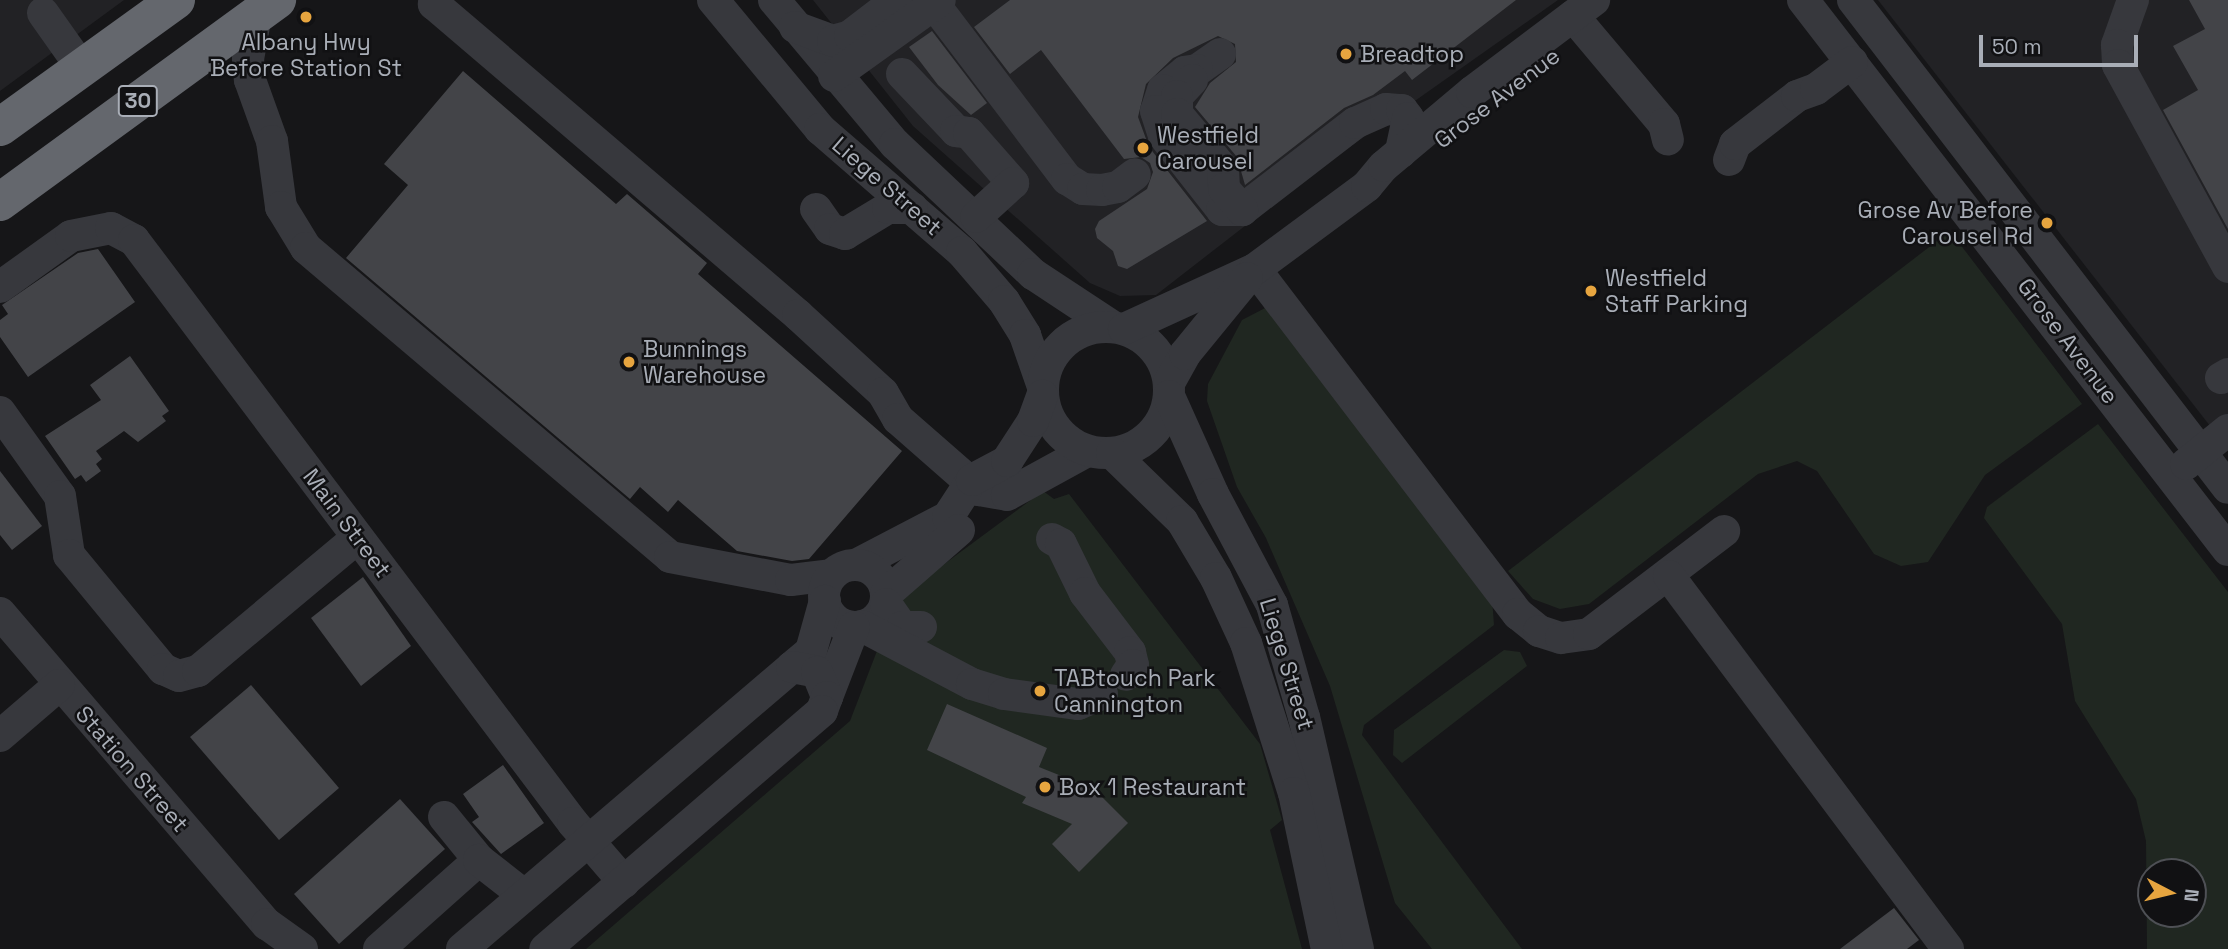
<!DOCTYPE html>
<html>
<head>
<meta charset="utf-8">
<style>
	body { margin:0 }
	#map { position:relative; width:2228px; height:949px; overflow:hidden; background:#161618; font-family:"Space Grotesk",sans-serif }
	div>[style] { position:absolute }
	.built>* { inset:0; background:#222225 }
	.green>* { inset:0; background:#202721 }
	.building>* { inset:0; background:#434448 }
	.minor>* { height:32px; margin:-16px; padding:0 16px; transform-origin:16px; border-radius:16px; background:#37383d }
	.minor>.ring { margin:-16px; padding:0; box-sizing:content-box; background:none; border:32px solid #37383d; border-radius:50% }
	.highway>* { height:38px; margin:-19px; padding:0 19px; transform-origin:19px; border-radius:19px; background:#64676d }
	.dots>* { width:19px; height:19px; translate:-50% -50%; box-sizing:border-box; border:4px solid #111113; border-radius:50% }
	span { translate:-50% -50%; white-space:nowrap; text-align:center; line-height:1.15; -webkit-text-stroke:5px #111113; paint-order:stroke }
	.shield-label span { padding:2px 5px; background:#111113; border:2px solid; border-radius:5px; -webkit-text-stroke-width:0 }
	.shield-label { font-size:21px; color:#a9aeb7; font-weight:700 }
	.poi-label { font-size:23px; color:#a9aeb7 }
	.left { translate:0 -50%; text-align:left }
	.right { translate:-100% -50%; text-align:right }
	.street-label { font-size:23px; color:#a9aeb7 }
	.north { position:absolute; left:2137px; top:858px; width:70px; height:70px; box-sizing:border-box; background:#111113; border:2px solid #4e5055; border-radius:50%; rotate:97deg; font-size:19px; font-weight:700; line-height:28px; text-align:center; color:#a9aeb7 }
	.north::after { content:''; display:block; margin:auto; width:24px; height:32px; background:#e7a53f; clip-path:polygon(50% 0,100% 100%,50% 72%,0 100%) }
	.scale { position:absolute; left:1979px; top:35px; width:159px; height:32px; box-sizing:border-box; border:4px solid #a9aeb7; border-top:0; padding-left:9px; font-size:21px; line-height:24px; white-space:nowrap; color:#a9aeb7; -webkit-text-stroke:5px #111113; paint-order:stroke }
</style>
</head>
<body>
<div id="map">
	<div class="built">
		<i style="clip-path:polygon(0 0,124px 0,0 91px)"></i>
		<i style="clip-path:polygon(813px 0,1558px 0,1317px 170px,1156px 295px,1120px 296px,1090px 283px,913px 126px)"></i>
		<i style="clip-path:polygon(1878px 0,2228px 0,2228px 449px)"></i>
	</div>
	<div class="green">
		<i style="clip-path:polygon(1950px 231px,2082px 404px,1985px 475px,1928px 562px,1901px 566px,1874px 554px,1817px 471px,1797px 461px,1758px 474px,1589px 604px,1560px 609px,1533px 599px,1508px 571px)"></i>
		<i style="clip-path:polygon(1269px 306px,1492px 598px,1494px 625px,1364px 725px,1362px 735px,1522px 949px,1432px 949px,1395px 903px,1330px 686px,1266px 538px,1237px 487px,1207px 401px,1208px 384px,1242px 320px)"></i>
		<i style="clip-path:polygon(evenodd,2098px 424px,2228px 592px,2228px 949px,2147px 949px,2146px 841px,2136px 799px,2075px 701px,2062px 624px,1984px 518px,1987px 507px,2098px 424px,2151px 872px,2193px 872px,2193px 914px,2151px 914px,2151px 872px)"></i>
		<i style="clip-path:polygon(1043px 491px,1054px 499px,1069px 494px,1260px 744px,1282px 820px,1270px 830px,1302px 949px,586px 949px,850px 721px,897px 599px)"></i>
		<i style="clip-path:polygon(1504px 650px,1520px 652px,1527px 666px,1402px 763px,1393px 755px,1394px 730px)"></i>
	</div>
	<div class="building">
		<i style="clip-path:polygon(1010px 0,1516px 0,1412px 80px,1405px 71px,1373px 95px,1344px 108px,1245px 185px,1237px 157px,1195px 107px,1210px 83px,1236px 62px,1235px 44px,1218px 36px,1173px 58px,1146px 84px,1138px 117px,1149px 147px,1207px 221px,1127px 269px,1118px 266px,1113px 251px,1097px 238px,1095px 229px,1099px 221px,1147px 189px,1153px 172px,1150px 163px,1141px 157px,1124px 159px,1041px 50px,1010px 74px,974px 27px)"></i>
		<i style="clip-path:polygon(2189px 0,2228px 0,2228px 229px,2163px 110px,2198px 90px,2173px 46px,2205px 29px)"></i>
		<i style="clip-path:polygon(932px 31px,987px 103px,971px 115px,938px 85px,909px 47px)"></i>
		<i style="clip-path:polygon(463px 71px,616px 204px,627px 194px,707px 263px,698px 274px,902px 451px,809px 559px,792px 561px,737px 551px,678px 500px,668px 512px,640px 487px,630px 499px,346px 258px,408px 185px,384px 164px)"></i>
		<i style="clip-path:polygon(98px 249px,135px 302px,28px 377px,0 337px,0 320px,8px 314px,2px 305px,78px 253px)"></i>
		<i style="clip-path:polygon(130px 356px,169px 411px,162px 416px,166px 421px,138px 442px,124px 431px,96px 451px,102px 459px,96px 464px,101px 471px,86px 482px,81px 475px,75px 479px,45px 436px,101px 400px,90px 385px)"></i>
		<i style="clip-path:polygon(0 471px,42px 526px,12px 550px,0 535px)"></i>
		<i style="clip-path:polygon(363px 577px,411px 646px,361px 686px,311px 618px)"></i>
		<i style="clip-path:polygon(251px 685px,339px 788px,279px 840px,190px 737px)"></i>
		<i style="clip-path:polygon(947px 704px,1047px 748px,1039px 767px,1094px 789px,1128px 823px,1079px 872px,1052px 844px,1072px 824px,1022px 803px,1026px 797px,927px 750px)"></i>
		<i style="clip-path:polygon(503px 765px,544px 823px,501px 854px,472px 822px,479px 817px,463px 794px)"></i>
		<i style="clip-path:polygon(400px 799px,445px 849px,339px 944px,294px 894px)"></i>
		<i style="clip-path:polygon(1894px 908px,1919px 940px,1907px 949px,1840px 949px)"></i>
	</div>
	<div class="minor">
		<i style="left:438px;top:0;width:6px;rotate:135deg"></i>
		<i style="left:434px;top:4px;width:479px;rotate:40.5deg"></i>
		<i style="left:798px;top:315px;width:115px;rotate:42.5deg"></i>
		<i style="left:883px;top:393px;width:30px;rotate:60deg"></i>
		<i style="left:898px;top:419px;width:108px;rotate:41.2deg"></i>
		<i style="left:979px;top:490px;width:28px;rotate:10deg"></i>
		<i style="left:1007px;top:495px;width:91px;rotate:-28.8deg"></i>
		<i style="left:713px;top:0;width:168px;rotate:50.3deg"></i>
		<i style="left:820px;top:129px;width:188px;rotate:40.9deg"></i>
		<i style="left:962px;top:252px;width:65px;rotate:49.4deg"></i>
		<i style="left:1004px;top:301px;width:40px;rotate:58deg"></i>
		<i style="left:1025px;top:335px;width:52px;rotate:70.9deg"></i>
		<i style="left:774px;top:0;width:188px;rotate:50deg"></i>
		<i style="left:895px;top:144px;width:190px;rotate:43.3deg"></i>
		<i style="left:1033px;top:274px;width:95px;rotate:33.4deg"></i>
		<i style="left:931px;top:0;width:225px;rotate:52.8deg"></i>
		<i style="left:1067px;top:179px;width:19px;rotate:32deg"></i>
		<i style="left:1083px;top:189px;width:19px;rotate:3deg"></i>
		<i style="left:1102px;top:190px;width:16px;rotate:-11deg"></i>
		<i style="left:1118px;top:187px;width:21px;rotate:-37deg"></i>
		<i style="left:1803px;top:0;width:695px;rotate:52.31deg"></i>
		<i style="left:1853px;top:0;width:615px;rotate:52.46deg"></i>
		<i style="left:2133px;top:0;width:48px;rotate:109.6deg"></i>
		<i style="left:2117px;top:45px;width:20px;rotate:87deg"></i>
		<i style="left:2118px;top:65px;width:230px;rotate:61.4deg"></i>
		<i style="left:43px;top:13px;width:67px;rotate:54.7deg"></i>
		<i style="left:256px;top:15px;width:45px;rotate:100.3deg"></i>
		<i style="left:248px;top:59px;width:21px;rotate:85deg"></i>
		<i style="left:250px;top:80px;width:65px;rotate:70.2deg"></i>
		<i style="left:272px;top:141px;width:67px;rotate:82.2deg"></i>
		<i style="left:281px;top:207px;width:48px;rotate:58.6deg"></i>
		<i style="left:306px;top:248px;width:477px;rotate:40.3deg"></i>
		<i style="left:670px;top:557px;width:123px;rotate:10.8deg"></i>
		<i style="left:791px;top:580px;width:40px;rotate:-7.1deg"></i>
		<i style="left:1573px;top:16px;width:141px;rotate:49.9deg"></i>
		<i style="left:1664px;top:124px;width:16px;rotate:76deg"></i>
		<i style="left:795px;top:27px;width:40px;rotate:20.2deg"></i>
		<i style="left:833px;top:41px;width:18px;rotate:-16deg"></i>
		<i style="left:850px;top:36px;width:59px;rotate:-37.5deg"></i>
		<i style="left:1220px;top:54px;width:28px;rotate:145deg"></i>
		<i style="left:1197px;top:70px;width:12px;rotate:171deg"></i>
		<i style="left:1185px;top:72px;width:28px;rotate:141deg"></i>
		<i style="left:1163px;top:90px;width:22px;rotate:108deg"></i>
		<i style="left:1156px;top:111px;width:26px;rotate:72deg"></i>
		<i style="left:1164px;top:136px;width:94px;rotate:51.9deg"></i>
		<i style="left:1222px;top:210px;width:20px"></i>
		<i style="left:1242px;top:210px;width:143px;rotate:-37.6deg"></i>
		<i style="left:1355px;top:123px;width:34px;rotate:-24deg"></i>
		<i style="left:1386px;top:109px;width:16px;rotate:4deg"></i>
		<i style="left:1402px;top:110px;width:10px;rotate:53deg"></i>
		<i style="left:1408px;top:118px;width:35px;rotate:102deg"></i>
		<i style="left:902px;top:74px;width:79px;rotate:46.5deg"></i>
		<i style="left:956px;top:131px;width:13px;rotate:9deg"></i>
		<i style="left:969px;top:133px;width:67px;rotate:48.7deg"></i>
		<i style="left:1013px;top:183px;width:50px;rotate:137.4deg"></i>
		<i style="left:834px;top:76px;width:130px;rotate:-35.6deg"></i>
		<i style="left:1192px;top:80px;width:22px;rotate:133deg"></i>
		<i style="left:1177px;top:96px;width:18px;rotate:90deg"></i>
		<i style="left:1177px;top:114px;width:72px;rotate:50.1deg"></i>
		<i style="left:1223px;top:169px;width:20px;rotate:87deg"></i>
		<i style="left:1224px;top:189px;width:28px;rotate:49deg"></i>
		<i style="left:1729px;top:160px;width:17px;rotate:-69deg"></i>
		<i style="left:1735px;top:144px;width:78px;rotate:-37.7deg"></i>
		<i style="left:1797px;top:96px;width:20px;rotate:-20deg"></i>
		<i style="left:1816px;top:89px;width:45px;rotate:-36.9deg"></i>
		<i style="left:816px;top:209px;width:24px;rotate:55deg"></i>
		<i style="left:830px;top:229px;width:16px;rotate:18deg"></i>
		<i style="left:845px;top:234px;width:50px;rotate:-31.2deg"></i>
		<i style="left:888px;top:208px;width:24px"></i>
		<i style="left:1255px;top:269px;width:434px;rotate:52.7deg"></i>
		<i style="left:1518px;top:614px;width:27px;rotate:39deg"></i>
		<i style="left:1539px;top:631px;width:23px;rotate:18deg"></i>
		<i style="left:1561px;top:638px;width:28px;rotate:-8deg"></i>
		<i style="left:1589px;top:634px;width:170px;rotate:-37.3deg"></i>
		<i style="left:0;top:287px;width:87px;rotate:-35.7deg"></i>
		<i style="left:71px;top:236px;width:41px;rotate:-11.3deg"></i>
		<i style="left:111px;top:228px;width:26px;rotate:28deg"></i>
		<i style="left:134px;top:240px;width:730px;rotate:53.02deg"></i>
		<i style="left:573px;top:823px;width:78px;rotate:49.2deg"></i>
		<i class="ring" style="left:1043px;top:327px;width:94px;height:94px"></i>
		<i style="left:1124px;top:329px;width:144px;rotate:-24.6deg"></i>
		<i style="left:1255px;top:269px;width:139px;rotate:-36.5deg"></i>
		<i style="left:1367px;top:186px;width:26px;rotate:-50deg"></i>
		<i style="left:1384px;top:166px;width:115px;rotate:-40.1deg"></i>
		<i style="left:1472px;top:92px;width:153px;rotate:-37deg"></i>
		<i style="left:2221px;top:378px;width:8px;rotate:-30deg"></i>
		<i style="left:1169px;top:383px;width:33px;rotate:-61deg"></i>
		<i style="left:1185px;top:354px;width:98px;rotate:-50.8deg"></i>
		<i style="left:1169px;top:396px;width:107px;rotate:65.8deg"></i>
		<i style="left:1213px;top:494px;width:126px;rotate:62deg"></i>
		<i style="left:1272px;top:605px;width:116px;rotate:74.1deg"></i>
		<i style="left:1304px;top:717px;width:238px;rotate:76.9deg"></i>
		<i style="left:0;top:412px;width:103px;rotate:54.5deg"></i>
		<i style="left:60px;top:496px;width:60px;rotate:81.3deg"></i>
		<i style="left:69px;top:555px;width:148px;rotate:50.5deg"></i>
		<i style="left:163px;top:669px;width:17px;rotate:24deg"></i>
		<i style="left:179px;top:676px;width:20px;rotate:-15deg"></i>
		<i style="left:198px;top:671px;width:207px;rotate:-39.9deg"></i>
		<i style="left:1112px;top:453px;width:98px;rotate:44.2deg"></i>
		<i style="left:1182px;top:521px;width:66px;rotate:59.2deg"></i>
		<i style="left:1216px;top:578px;width:72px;rotate:65.2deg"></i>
		<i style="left:1246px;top:643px;width:157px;rotate:72.3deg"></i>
		<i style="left:1294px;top:793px;width:159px;rotate:78.1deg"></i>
		<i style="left:2186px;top:464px;width:54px;rotate:-39deg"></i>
		<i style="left:1052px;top:539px;width:10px;rotate:29deg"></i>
		<i style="left:1061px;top:544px;width:55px;rotate:63.9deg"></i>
		<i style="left:1085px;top:593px;width:74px;rotate:52.7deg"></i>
		<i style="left:1130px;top:652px;width:13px;rotate:77deg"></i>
		<i style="left:1133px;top:665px;width:12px;rotate:125deg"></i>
		<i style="left:856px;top:565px;width:104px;rotate:-27.6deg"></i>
		<i style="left:948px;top:517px;width:44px;rotate:-57deg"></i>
		<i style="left:972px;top:480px;width:40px;rotate:-28deg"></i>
		<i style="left:1007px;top:461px;width:48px;rotate:-57deg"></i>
		<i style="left:1033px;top:421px;width:27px;rotate:-70deg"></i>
		<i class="ring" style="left:824px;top:565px;width:30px;height:30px"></i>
		<i style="left:1669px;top:576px;width:466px;rotate:53.2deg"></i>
		<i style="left:886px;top:594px;width:97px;rotate:-41.2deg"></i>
		<i style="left:886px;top:604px;width:28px;rotate:55deg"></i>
		<i style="left:902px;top:627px;width:19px"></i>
		<i style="left:0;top:613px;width:410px;rotate:49.4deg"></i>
		<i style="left:267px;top:924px;width:43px;rotate:35.5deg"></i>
		<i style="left:862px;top:626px;width:124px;rotate:27.8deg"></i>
		<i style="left:972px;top:684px;width:34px;rotate:17deg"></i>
		<i style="left:1004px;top:694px;width:75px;rotate:7.7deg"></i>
		<i style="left:1078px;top:704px;width:26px;rotate:-23deg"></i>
		<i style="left:792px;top:667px;width:25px;rotate:-40deg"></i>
		<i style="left:811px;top:651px;width:52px;rotate:-74.4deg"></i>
		<i style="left:827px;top:697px;width:75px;rotate:-68.9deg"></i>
		<i style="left:0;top:736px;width:78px;rotate:-40.8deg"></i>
		<i style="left:444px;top:817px;width:55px;rotate:50.9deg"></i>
		<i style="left:379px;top:949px;width:134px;rotate:-41.7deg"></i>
		<i style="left:479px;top:860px;width:57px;rotate:37.9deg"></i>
		<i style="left:462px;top:949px;width:434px;rotate:-40.5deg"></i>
		<i style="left:792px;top:667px;width:25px;rotate:11deg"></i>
		<i style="left:817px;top:672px;width:27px;rotate:68deg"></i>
		<i style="left:827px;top:697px;width:15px;rotate:110deg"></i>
		<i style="left:822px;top:711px;width:365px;rotate:139.3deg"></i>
	</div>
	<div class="highway">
		<i style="left:0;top:127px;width:217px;rotate:-35.8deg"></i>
		<i style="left:0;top:202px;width:343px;rotate:-36.1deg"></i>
	</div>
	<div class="dots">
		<i style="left:306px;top:17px;background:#e7a53f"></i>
		<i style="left:1346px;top:54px;background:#e7a53f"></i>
		<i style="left:1143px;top:148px;background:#e7a53f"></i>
		<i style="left:2047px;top:223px;background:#e7a53f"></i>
		<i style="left:1591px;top:291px;background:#e7a53f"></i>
		<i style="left:629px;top:362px;background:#e7a53f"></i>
		<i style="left:1040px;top:691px;background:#e7a53f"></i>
		<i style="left:1045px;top:787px;background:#e7a53f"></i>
	</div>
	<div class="shield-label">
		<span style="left:138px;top:101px">30</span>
	</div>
	<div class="poi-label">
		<span style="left:306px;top:55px">Albany Hwy<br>Before Station St</span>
		<span class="left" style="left:1360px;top:54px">Breadtop</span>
		<span class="left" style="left:1157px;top:148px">Westfield<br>Carousel</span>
		<span class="right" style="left:2033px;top:223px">Grose Av Before<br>Carousel Rd</span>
		<span class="left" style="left:1605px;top:291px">Westfield<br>Staff Parking</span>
		<span class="left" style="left:643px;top:362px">Bunnings<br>Warehouse</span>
		<span class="left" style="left:1054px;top:691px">TABtouch Park<br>Cannington</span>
		<span class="left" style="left:1059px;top:787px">Box 1 Restaurant</span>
	</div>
	<div class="street-label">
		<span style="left:1497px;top:98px;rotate:-37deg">Grose Avenue</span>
		<span style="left:887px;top:186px;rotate:41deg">Liege Street</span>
		<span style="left:2068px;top:341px;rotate:53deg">Grose Avenue</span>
		<span style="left:347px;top:523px;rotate:53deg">Main Street</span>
		<span style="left:1287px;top:664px;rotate:73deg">Liege Street</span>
		<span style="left:132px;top:769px;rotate:49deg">Station Street</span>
	</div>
	<div class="north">N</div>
	<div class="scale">50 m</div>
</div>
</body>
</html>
